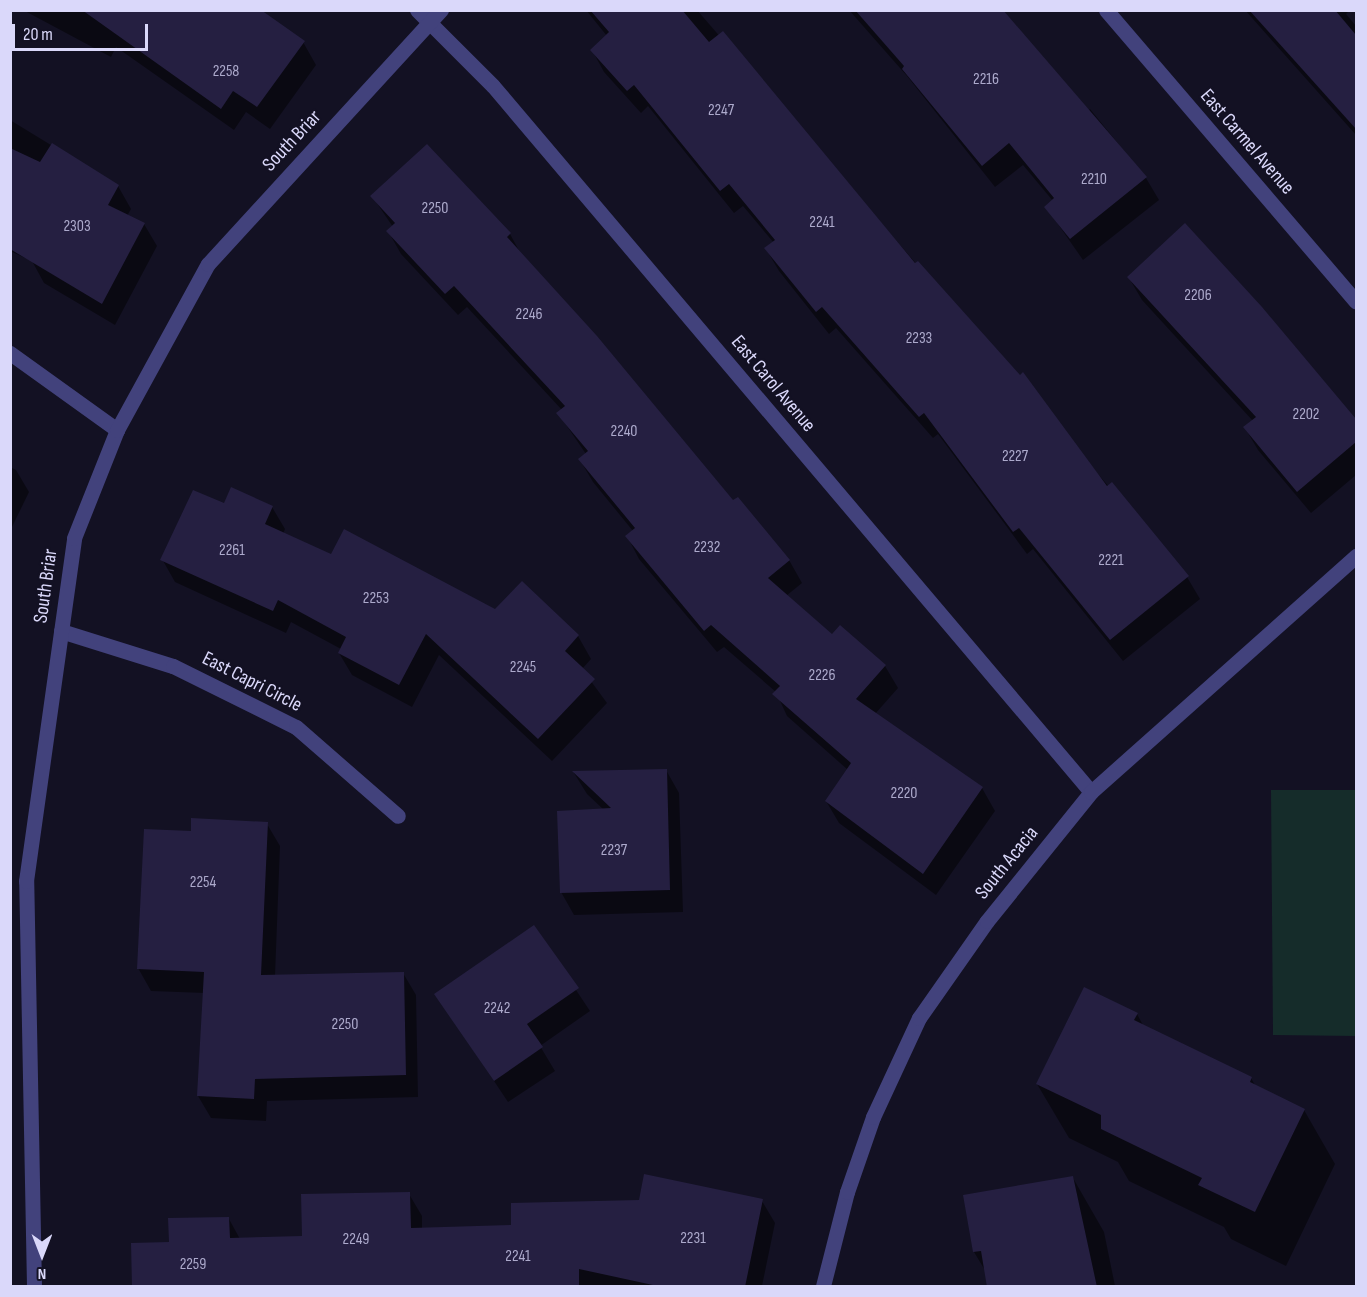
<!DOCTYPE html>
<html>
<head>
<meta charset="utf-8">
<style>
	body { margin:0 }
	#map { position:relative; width:1367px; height:1297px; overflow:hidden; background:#131123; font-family:"Sofia Sans Condensed",sans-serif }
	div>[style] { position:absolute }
	.green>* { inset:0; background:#152c2a }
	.shadow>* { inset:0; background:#0007 }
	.building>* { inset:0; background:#251f41 }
	.street>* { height:15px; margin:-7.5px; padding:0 7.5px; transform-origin:7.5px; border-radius:7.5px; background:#42427c }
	span { translate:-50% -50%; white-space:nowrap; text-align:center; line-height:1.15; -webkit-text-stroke:4.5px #131123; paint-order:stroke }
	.number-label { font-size:16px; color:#adaacc }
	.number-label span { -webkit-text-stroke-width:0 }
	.street-label { font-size:20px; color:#dad8fa }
	.frame { position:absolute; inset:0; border:12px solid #dad8fa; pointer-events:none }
	.north { position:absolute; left:12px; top:1225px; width:60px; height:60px; -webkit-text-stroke:4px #131123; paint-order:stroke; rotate:180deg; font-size:16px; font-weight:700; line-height:24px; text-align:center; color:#dad8fa }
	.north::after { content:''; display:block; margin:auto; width:21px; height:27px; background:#dad8fa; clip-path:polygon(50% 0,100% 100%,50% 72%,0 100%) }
	.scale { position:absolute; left:12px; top:24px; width:136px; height:27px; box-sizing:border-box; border:3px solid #dad8fa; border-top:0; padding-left:8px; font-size:18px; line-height:21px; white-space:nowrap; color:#dad8fa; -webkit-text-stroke:4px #131123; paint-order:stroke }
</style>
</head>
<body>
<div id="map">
	<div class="green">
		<i style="clip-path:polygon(1271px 790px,1356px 790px,1356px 1036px,1273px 1035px)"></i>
	</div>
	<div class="shadow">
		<i style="clip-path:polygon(23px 10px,259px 10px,303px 42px,316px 65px,270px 129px,246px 112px,234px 130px,116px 47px,111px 57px)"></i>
		<i style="clip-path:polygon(586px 10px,697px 10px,1187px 577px,1200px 599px,1123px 661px,1033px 549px,1027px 554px,938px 434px,933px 438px,836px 328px,829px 334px,779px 271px,766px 249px,774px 243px,743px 206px,734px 213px,648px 106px,641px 113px,604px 72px,592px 50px,607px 36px)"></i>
		<i style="clip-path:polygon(849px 10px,1001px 10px,1087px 112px,1090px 109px,1146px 178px,1159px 200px,1083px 260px,1046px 207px,1053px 201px,1023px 165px,995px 187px,907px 76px)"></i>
		<i style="clip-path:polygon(1245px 10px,1350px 10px,1346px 14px,1356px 26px,1356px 135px)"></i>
		<i style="clip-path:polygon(10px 120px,118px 186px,131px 209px,127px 216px,144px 224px,157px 246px,115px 325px,44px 283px,32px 261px,10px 251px)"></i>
		<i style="clip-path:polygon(372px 196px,510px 234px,522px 256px,733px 502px,789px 560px,802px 583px,786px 596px,832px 636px,885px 666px,898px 688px,875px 714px,982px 788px,995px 811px,936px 895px,839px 823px,826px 801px,848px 770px,787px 716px,776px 692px,724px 647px,717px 652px,639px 559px,627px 536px,633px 531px,593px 482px,580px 460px,586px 454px,558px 413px,562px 410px,467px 307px,458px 315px,401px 254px,388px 231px,393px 227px)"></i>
		<i style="clip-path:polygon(1129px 278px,1261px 308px,1356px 421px,1356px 475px,1311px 513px,1258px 450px,1245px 428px,1253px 421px,1142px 300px)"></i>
		<i style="clip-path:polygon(10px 467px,16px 470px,29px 492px,10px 531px)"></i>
		<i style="clip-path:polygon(224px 505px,272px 507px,285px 529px,283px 534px,331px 556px,495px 611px,522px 583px,578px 636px,591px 659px,582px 669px,607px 703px,552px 761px,439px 655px,412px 707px,352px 675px,339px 653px,341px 649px,291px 622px,286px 633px,175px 582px,162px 559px)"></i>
		<i style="clip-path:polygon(666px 770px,679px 793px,683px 912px,574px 915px,561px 892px,604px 810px,587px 794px,574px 773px)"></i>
		<i style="clip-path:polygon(267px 824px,280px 846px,275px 976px,403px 973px,416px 995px,418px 1097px,267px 1101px,266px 1121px,211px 1118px,198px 1096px,205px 993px,151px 991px,138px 968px,192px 833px)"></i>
		<i style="clip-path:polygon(534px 927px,590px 1011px,540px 1046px,555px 1071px,508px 1102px,436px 994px)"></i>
		<i style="clip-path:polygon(1137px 1014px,1144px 1027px,1251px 1078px,1256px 1087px,1304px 1110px,1335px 1164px,1286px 1266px,1231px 1239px,1224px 1227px,1129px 1181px,1118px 1162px,1069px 1138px,1037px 1084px)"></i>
		<i style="clip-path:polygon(1073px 1178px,1104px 1232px,1115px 1286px,988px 1286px,986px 1272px,974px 1252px)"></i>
		<i style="clip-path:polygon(409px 1194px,422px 1216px,422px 1229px,513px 1226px,762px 1201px,775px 1223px,762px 1286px,134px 1286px,171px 1244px,229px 1219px,240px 1239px,303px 1237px)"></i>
	</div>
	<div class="building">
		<i style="clip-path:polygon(82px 10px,261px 10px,305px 41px,257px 107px,233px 91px,221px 109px)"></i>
		<i style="clip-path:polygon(590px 10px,682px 10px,709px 42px,723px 31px,915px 263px,918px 261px,1020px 375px,1023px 372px,1107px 486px,1112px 482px,1189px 576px,1110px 640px,1019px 528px,1013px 532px,924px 413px,919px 417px,822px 307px,816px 312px,764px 248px,775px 240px,729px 184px,720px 191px,634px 85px,627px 91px,590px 50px,609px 32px)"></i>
		<i style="clip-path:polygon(855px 10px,1003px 10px,1147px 177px,1070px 239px,1044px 207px,1054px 198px,1009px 143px,982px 166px,902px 69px,904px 66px)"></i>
		<i style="clip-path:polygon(1249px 10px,1335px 10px,1356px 35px,1356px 129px)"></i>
		<i style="clip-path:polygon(52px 143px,119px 185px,108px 205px,145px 223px,102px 304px,10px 249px,10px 148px,40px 162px)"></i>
		<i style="clip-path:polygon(427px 144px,511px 233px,507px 237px,597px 336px,733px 500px,738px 497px,790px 560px,768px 578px,832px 634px,840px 625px,886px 665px,856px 699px,983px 787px,923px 874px,825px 801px,851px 763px,772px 694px,780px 686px,711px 625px,704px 631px,625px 536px,635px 528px,578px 459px,588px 451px,556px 413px,565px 406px,454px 286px,445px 294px,386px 231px,395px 223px,370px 196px)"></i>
		<i style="clip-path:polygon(1185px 223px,1262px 307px,1356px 419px,1356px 442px,1297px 492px,1243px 427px,1256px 417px,1127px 277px)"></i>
		<i style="clip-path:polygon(231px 487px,273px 506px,265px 524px,331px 554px,344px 529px,495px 609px,522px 581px,579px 635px,565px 651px,595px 679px,538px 739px,426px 634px,399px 685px,338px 653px,346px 637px,278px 600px,273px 611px,160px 560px,193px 490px,224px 503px)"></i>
		<i style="clip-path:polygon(667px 769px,670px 890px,560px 893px,557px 811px,611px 808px,572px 771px)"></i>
		<i style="clip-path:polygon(191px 818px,268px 822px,261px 975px,404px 972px,406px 1075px,255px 1079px,254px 1099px,197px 1096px,204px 972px,137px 969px,144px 829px,191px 831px)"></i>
		<i style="clip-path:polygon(534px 925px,579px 988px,527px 1024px,543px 1047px,494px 1081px,434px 994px)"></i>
		<i style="clip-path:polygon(1084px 987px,1138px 1013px,1134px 1020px,1252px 1077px,1250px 1082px,1305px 1109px,1255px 1212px,1198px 1185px,1202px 1178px,1101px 1129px,1101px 1115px,1036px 1084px)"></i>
		<i style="clip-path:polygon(644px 1174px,763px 1199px,745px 1287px,662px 1287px,579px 1269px,579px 1287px,132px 1287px,131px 1243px,169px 1242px,168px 1218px,229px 1217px,230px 1238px,302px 1236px,301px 1194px,410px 1192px,411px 1228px,511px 1225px,511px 1203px,639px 1200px)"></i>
		<i style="clip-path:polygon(1073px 1176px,1097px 1287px,987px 1287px,981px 1251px,973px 1252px,963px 1195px)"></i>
	</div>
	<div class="street">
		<i style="left:417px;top:10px;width:107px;rotate:45deg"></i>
		<i style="left:493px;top:86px;width:925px;rotate:49.73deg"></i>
		<i style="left:1106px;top:10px;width:384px;rotate:49.4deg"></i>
		<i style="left:10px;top:353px;width:132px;rotate:35.7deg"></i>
		<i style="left:61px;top:631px;width:117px;rotate:17.4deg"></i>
		<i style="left:173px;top:666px;width:137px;rotate:26.4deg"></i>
		<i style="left:296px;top:727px;width:135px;rotate:41.1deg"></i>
		<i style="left:34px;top:1286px;width:405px;rotate:-91.1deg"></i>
		<i style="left:26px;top:881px;width:346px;rotate:-82deg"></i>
		<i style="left:74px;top:538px;width:116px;rotate:-68.3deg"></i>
		<i style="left:117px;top:430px;width:189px;rotate:-61.3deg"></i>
		<i style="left:208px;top:264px;width:345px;rotate:-47.5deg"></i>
		<i style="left:823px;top:1286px;width:97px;rotate:-75.7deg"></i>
		<i style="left:847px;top:1192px;width:79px;rotate:-70.9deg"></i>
		<i style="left:873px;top:1117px;width:109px;rotate:-65.1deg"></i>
		<i style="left:919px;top:1018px;width:118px;rotate:-55deg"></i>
		<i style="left:987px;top:921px;width:166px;rotate:-51.1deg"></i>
		<i style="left:1091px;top:792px;width:355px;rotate:-41.7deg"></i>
	</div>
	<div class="number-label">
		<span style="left:226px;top:72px">2258</span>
		<span style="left:986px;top:80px">2216</span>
		<span style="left:721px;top:111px">2247</span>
		<span style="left:1094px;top:180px">2210</span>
		<span style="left:435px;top:209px">2250</span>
		<span style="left:822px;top:223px">2241</span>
		<span style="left:77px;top:227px">2303</span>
		<span style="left:1198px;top:296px">2206</span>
		<span style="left:529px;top:315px">2246</span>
		<span style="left:919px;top:339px">2233</span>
		<span style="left:1306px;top:415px">2202</span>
		<span style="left:624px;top:432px">2240</span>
		<span style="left:1015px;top:457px">2227</span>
		<span style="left:707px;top:548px">2232</span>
		<span style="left:232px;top:551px">2261</span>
		<span style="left:1111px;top:561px">2221</span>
		<span style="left:376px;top:599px">2253</span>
		<span style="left:523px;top:668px">2245</span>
		<span style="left:822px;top:676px">2226</span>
		<span style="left:904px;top:794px">2220</span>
		<span style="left:614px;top:851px">2237</span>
		<span style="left:203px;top:883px">2254</span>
		<span style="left:497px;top:1009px">2242</span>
		<span style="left:345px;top:1025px">2250</span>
		<span style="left:693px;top:1239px">2231</span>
		<span style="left:356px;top:1240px">2249</span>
		<span style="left:518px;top:1257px">2241</span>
		<span style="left:193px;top:1265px">2259</span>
	</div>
	<div class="street-label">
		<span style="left:292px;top:141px;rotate:-47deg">South Briar</span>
		<span style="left:1247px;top:142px;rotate:49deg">East Carmel Avenue</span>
		<span style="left:773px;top:384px;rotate:50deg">East Carol Avenue</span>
		<span style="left:46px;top:586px;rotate:-82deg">South Briar</span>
		<span style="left:252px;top:682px;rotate:27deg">East Capri Circle</span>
		<span style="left:1007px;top:863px;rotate:-51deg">South Acacia</span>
	</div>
	<div class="frame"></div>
	<div class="north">N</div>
	<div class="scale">20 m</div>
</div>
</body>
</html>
